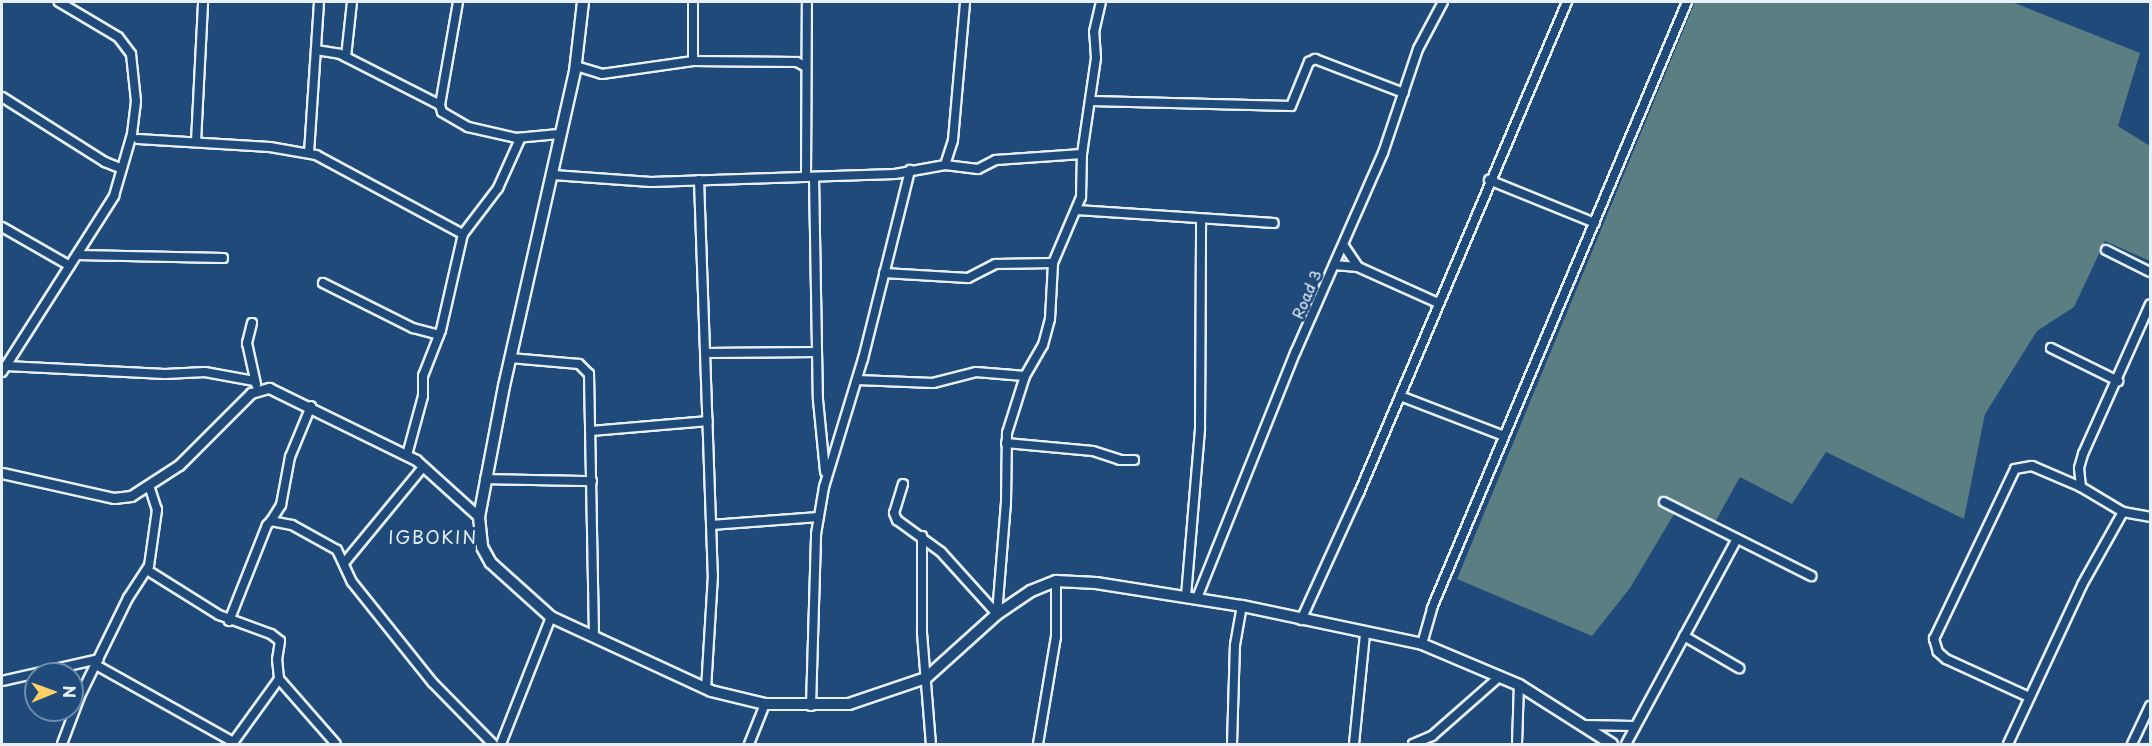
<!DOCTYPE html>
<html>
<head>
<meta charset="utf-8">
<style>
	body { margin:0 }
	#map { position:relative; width:2152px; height:746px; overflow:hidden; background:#1f4a7a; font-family:"Playpen Sans",sans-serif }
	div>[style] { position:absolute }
	.green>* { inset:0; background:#5b7e83 }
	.roads { filter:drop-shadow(2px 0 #e8f1f8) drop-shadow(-2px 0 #e8f1f8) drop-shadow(0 2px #e8f1f8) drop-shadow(0 -2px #e8f1f8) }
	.minor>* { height:8px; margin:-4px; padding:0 4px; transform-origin:4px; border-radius:4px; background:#1f4a7a }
	.tertiary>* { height:9px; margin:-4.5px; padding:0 4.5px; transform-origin:4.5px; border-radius:4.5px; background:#1f4a7a }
	.secondary>* { height:10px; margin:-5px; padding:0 5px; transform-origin:5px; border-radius:5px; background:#1f4a7a }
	span { translate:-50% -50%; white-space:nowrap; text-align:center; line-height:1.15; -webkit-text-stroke:6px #1f4a7a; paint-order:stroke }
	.street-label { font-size:15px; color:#e8f1f8 }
	.quarter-label { font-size:18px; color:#e8f1f8; letter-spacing:1.5px }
	.frame { position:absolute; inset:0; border:3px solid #e8f1f8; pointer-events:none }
	.north { position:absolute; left:24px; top:662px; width:60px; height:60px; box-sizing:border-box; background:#1f4a7a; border:2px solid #6f8dac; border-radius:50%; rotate:89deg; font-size:16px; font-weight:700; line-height:24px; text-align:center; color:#e8f1f8 }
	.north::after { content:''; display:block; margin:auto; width:21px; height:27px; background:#ffd166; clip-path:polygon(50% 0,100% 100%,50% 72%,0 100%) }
</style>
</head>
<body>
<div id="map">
	<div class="green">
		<i style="clip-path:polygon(1695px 2px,2012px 2px,2140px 53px,2118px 126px,2150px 146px,2150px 261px,2105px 241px,2074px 307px,2037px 331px,1985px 414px,1964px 519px,1826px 452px,1792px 504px,1740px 477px,1714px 524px,1677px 509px,1630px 588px,1592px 636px,1457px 579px)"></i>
	</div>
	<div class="roads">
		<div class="minor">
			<i style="left:458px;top:2px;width:105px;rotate:99.9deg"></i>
			<i style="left:440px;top:105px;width:7px;rotate:74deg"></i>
			<i style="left:442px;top:112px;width:30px;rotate:30deg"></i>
			<i style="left:468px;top:127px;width:49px;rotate:12.9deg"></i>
			<i style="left:516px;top:138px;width:43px;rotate:-5.3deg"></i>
			<i style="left:316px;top:50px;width:24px;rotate:9deg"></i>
			<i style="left:340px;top:54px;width:112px;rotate:27deg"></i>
			<i style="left:346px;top:57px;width:55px;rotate:-83.8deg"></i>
			<i style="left:693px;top:61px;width:59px;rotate:-90deg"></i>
			<i style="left:576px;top:66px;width:27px;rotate:17deg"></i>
			<i style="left:602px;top:74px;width:92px;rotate:-8.1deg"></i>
			<i style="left:693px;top:61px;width:104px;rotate:0.6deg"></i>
			<i style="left:797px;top:62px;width:10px;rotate:29deg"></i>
			<i style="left:2px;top:97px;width:122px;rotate:32.3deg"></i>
			<i style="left:105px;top:162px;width:18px;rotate:22deg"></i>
			<i style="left:1091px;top:101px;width:200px;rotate:1.4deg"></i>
			<i style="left:1291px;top:106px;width:48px;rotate:-67.8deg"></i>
			<i style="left:1309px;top:62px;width:7px;rotate:-27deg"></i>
			<i style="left:1315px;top:59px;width:95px;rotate:20.9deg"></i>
			<i style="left:138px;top:139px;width:132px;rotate:3.5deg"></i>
			<i style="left:270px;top:147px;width:47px;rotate:9.9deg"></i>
			<i style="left:316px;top:155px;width:167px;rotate:28.3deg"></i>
			<i style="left:196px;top:142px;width:140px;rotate:-87.1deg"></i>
			<i style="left:309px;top:153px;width:151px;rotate:-86.2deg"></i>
			<i style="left:945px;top:165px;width:33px;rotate:7deg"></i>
			<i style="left:978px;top:169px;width:20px;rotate:-27deg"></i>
			<i style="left:996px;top:160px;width:86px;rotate:-4deg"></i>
			<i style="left:553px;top:175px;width:98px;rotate:4.1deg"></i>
			<i style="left:651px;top:182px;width:244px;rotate:-1.9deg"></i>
			<i style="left:895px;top:174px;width:51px;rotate:-10.2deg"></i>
			<i style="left:945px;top:165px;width:26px;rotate:-72deg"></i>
			<i style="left:953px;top:140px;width:139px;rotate:-85deg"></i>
			<i style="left:806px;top:177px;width:175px;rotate:-89.7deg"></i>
			<i style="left:814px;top:177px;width:223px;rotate:89deg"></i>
			<i style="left:818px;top:400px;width:72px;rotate:84.4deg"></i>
			<i style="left:699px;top:180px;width:395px;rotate:88deg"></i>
			<i style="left:713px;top:575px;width:113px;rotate:93.5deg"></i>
			<i style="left:1489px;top:180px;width:114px;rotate:22.1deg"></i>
			<i style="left:1077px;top:210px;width:197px;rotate:3.8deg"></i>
			<i style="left:2px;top:227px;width:78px;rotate:29.8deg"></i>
			<i style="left:1344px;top:246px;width:25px;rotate:56deg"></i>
			<i style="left:2106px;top:250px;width:49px;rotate:26.6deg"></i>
			<i style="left:77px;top:255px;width:146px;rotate:1.2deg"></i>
			<i style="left:1334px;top:265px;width:24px;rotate:5deg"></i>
			<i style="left:1358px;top:267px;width:88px;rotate:24.2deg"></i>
			<i style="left:884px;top:273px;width:84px;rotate:3.4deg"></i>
			<i style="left:968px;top:278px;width:31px;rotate:-27deg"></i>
			<i style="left:996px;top:264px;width:57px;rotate:-1deg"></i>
			<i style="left:323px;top:283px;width:101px;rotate:26.6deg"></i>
			<i style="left:413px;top:328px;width:27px;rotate:15deg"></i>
			<i style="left:252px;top:323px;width:21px;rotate:104deg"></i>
			<i style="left:247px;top:343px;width:42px;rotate:77.6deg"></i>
			<i style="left:2051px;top:348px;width:75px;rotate:26.2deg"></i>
			<i style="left:706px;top:353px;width:111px;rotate:-0.5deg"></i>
			<i style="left:510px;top:358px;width:69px;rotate:5deg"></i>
			<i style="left:579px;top:364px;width:14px;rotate:45deg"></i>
			<i style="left:589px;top:374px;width:262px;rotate:88.9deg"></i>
			<i style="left:6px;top:366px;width:159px;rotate:2.9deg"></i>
			<i style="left:165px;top:374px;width:40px;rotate:-2.9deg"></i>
			<i style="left:205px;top:372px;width:50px;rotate:10.4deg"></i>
			<i style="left:2px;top:372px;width:209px;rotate:-57.5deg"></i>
			<i style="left:114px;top:196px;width:65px;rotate:-73.8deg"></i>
			<i style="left:132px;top:134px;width:33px;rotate:-83deg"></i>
			<i style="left:136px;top:101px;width:47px;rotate:-96.1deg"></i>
			<i style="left:131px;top:54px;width:21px;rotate:-127deg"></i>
			<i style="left:118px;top:37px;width:69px;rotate:-149.3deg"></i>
			<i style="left:857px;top:380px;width:76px;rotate:2.3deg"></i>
			<i style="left:933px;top:383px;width:44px;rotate:-14.3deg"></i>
			<i style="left:976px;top:372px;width:49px;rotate:4.7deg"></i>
			<i style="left:1400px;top:396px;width:111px;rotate:21deg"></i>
			<i style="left:592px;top:431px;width:116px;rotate:-4.9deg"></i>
			<i style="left:1006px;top:443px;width:87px;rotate:5.3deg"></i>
			<i style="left:1093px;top:451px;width:28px;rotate:18deg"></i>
			<i style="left:1120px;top:460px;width:14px"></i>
			<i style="left:407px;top:455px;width:61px;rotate:-74.8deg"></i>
			<i style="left:423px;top:396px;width:20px;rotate:-90deg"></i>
			<i style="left:423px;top:376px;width:49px;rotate:-68.6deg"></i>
			<i style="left:441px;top:330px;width:98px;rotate:-77.1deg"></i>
			<i style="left:463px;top:234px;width:58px;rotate:-52.7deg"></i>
			<i style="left:498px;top:188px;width:54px;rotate:-65.8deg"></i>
			<i style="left:485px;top:479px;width:107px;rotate:1.1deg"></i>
			<i style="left:903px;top:484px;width:30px;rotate:107deg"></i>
			<i style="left:894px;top:513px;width:8px;rotate:67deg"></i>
			<i style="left:897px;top:520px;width:54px;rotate:36deg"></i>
			<i style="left:941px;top:552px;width:84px;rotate:47.9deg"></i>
			<i style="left:2081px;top:487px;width:19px;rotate:-96deg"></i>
			<i style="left:2079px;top:468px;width:15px;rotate:-74deg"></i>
			<i style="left:2083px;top:454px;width:164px;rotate:-65.9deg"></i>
			<i style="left:1664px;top:502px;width:165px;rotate:26.7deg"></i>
			<i style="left:271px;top:521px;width:19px;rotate:-58deg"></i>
			<i style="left:281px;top:505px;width:49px;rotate:-79.4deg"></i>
			<i style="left:290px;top:457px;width:55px;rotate:-67.6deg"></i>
			<i style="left:711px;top:525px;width:108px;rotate:-4.2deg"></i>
			<i style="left:922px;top:536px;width:97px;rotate:90deg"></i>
			<i style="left:922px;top:633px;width:111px;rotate:85.4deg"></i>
			<i style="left:344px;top:563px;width:124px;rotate:-50.5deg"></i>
			<i style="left:147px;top:570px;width:85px;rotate:32deg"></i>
			<i style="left:219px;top:615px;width:55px;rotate:20.1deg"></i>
			<i style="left:271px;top:634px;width:11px;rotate:38deg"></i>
			<i style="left:280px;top:641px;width:18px;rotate:99deg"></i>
			<i style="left:277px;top:659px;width:20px;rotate:84deg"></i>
			<i style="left:279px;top:679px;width:80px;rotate:125.9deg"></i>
			<i style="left:1186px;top:596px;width:169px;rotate:-85.2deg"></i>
			<i style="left:1200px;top:428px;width:208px;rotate:-89.7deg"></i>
			<i style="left:1197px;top:598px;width:266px;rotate:-68.2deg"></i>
			<i style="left:1296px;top:351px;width:216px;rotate:-66.3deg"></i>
			<i style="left:1383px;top:153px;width:110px;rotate:-71.4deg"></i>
			<i style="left:1418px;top:49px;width:53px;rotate:-62deg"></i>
			<i style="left:997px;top:614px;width:111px;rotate:-85.4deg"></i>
			<i style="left:1006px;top:503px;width:70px;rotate:-89.2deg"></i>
			<i style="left:1007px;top:433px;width:60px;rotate:-72.5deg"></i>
			<i style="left:1025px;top:376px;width:36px;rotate:-60deg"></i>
			<i style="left:1043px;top:345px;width:27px;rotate:-75deg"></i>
			<i style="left:1050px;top:319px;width:56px;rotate:-86.9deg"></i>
			<i style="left:1053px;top:263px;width:72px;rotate:-67deg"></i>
			<i style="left:1081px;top:197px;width:43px;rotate:-88.7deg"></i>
			<i style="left:1082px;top:154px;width:97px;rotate:-81.7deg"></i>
			<i style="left:1096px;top:58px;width:26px;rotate:-94deg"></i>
			<i style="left:1094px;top:32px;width:31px;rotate:-77deg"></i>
			<i style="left:1301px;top:620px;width:140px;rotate:-65.5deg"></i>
			<i style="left:1359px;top:493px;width:533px;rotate:-67.04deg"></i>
			<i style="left:229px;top:621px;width:103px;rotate:-68.4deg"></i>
			<i style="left:267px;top:525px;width:6px;rotate:-45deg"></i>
			<i style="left:271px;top:521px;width:21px;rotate:11deg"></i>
			<i style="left:292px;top:525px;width:51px;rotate:29.1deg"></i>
			<i style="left:337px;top:550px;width:35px;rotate:65deg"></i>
			<i style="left:352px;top:582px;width:129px;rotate:51.3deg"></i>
			<i style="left:433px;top:683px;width:86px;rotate:45.5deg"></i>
			<i style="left:1684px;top:636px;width:64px;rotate:30.2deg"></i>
			<i style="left:1422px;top:644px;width:37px;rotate:-74deg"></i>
			<i style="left:1432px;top:608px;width:657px;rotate:-67.18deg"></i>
			<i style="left:96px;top:665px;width:157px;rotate:29.3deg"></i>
			<i style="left:279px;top:679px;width:86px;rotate:48.8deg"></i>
			<i style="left:2px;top:681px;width:99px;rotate:-12.8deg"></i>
			<i style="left:2029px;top:697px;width:91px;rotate:-155.4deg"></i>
			<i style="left:1946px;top:659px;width:11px;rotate:-139deg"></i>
			<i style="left:1938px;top:652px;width:14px;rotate:-107deg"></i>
			<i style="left:1934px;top:639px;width:188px;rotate:-64.5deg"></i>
			<i style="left:2015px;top:469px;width:17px;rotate:-10deg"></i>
			<i style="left:2032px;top:466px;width:53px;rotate:23.2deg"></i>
			<i style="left:2081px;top:487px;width:49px;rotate:30.8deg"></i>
			<i style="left:2123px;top:512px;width:27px;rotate:10deg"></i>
			<i style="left:811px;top:706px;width:172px;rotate:-88.3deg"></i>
			<i style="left:816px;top:534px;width:48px;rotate:-80.3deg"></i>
			<i style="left:824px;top:487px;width:134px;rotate:-73.1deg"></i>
			<i style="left:863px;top:359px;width:195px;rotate:-76deg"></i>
			<i style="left:1583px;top:725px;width:50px;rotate:1.1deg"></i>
			<i style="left:62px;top:744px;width:51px;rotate:-69.4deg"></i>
			<i style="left:80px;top:696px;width:109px;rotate:-63.9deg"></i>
			<i style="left:128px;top:598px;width:38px;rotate:-57deg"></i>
			<i style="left:149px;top:566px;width:57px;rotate:-81.9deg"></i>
			<i style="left:157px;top:510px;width:25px;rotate:-108deg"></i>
			<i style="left:501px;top:744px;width:136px;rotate:-68.5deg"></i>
			<i style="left:749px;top:744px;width:43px;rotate:-68.2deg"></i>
			<i style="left:1038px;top:744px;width:109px;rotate:-80.5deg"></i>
			<i style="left:1056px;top:637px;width:56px;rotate:-90deg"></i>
			<i style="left:1232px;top:744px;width:99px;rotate:-88.3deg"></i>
			<i style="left:1235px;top:645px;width:40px;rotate:-80deg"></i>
			<i style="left:1354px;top:744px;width:112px;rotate:-84.3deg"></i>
			<i style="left:1413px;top:744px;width:21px;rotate:-23deg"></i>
			<i style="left:1432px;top:736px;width:89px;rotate:-41.4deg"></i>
			<i style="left:1517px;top:744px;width:59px;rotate:-88.1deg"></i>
			<i style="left:1626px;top:744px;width:233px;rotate:-61.6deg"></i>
			<i style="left:2008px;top:744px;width:175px;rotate:-65deg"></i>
			<i style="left:2082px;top:585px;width:84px;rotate:-60.7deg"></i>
			<i style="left:2132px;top:744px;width:42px;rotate:-64.7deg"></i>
		</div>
		<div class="tertiary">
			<i style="left:2px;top:473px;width:115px;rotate:12.6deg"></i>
			<i style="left:114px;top:498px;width:17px;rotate:-7deg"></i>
			<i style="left:131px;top:496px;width:57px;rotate:-32.9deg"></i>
			<i style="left:179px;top:465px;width:102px;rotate:-45deg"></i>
			<i style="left:251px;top:393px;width:19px;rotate:-16deg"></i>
			<i style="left:269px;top:388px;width:164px;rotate:26.1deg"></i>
			<i style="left:416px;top:460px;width:85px;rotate:42.1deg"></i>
		</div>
		<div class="secondary">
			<i style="left:583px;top:2px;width:69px;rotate:96.6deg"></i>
			<i style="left:575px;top:71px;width:323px;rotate:102.7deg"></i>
			<i style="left:504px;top:386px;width:133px;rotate:100.8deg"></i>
			<i style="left:479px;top:517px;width:30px;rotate:84deg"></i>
			<i style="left:482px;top:547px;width:18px;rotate:61deg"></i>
			<i style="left:491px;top:563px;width:81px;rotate:42deg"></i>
			<i style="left:551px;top:617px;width:176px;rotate:24.8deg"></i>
			<i style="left:711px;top:691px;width:56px;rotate:13.5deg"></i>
			<i style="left:765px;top:704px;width:84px"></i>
			<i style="left:849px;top:704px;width:81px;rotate:-18.7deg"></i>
			<i style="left:926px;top:678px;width:96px;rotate:-42deg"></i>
			<i style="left:997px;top:614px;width:41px;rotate:-34.1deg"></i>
			<i style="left:1031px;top:591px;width:27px;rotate:-22deg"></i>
			<i style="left:1056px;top:581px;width:40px;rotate:2.9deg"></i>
			<i style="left:1096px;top:583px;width:148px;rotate:9deg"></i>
			<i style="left:1242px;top:606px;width:184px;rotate:11.9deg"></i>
			<i style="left:1422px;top:644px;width:105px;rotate:22.9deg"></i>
			<i style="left:1519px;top:685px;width:110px;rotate:32.4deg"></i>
		</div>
	</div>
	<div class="street-label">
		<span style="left:1306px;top:294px;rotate:-67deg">Road 3</span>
	</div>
	<div class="quarter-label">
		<span style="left:433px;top:537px">IGBOKIN</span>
	</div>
	<div class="frame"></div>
	<div class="north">N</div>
</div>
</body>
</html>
